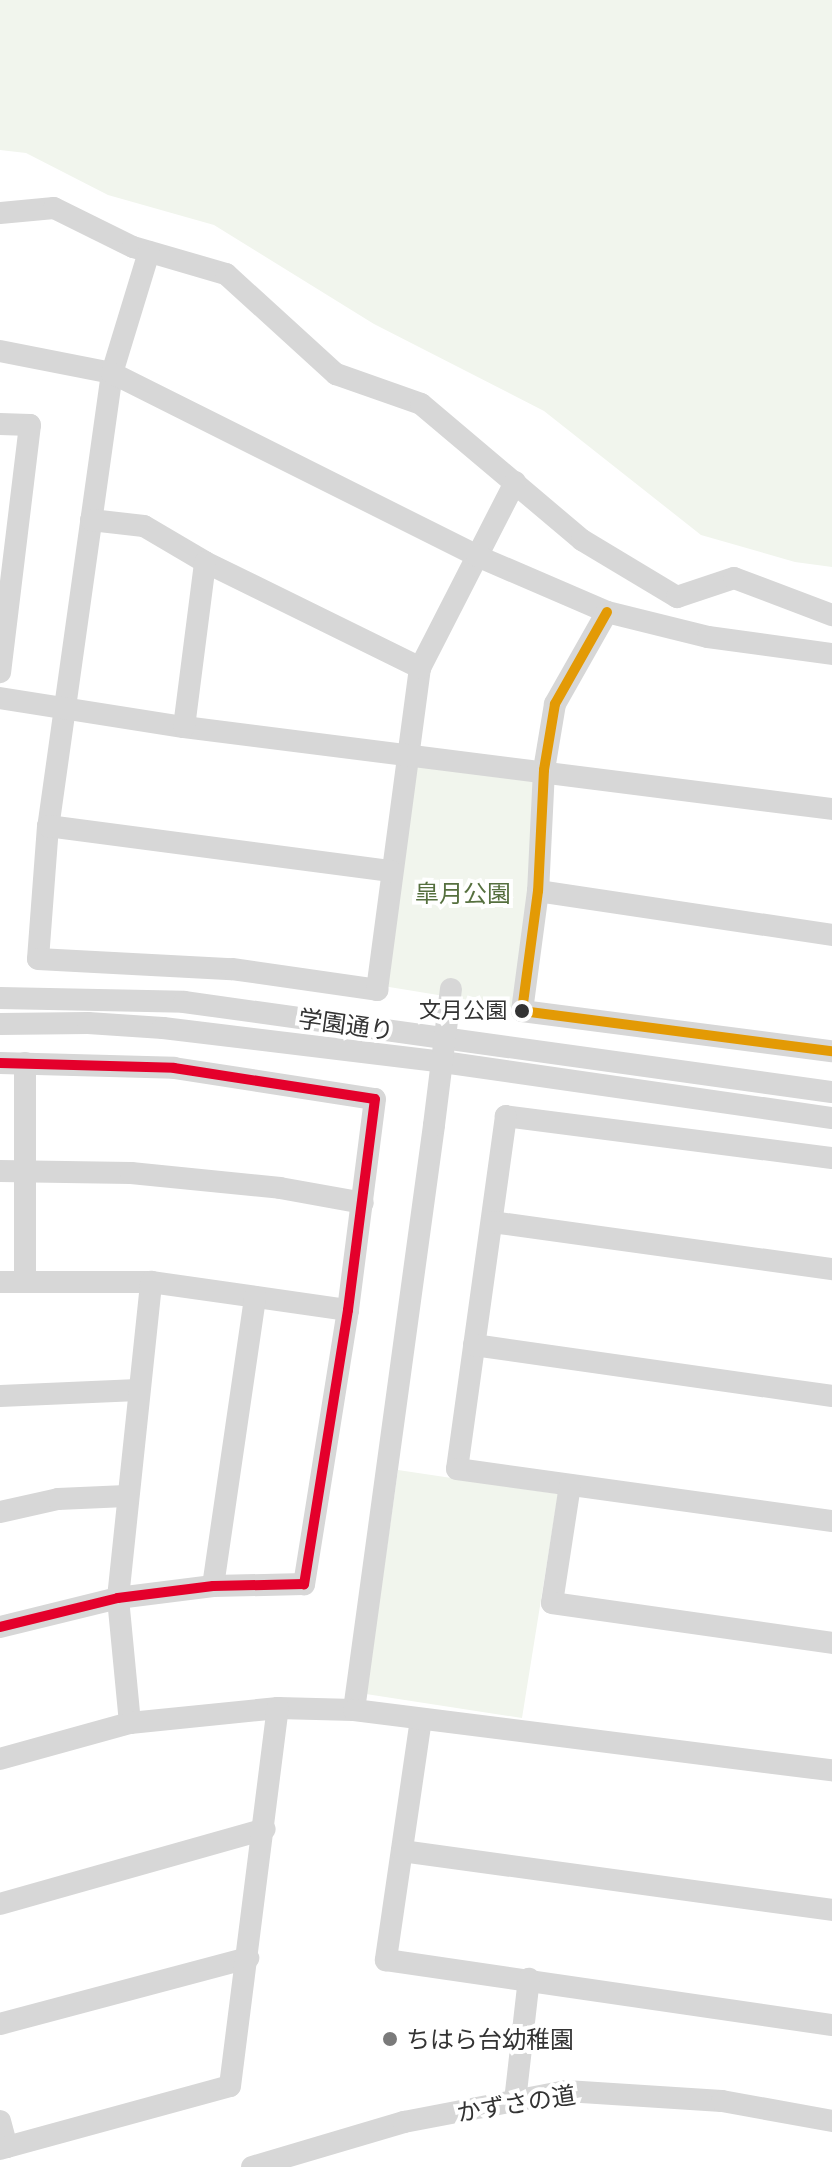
<!DOCTYPE html>
<html>
<head>
<meta charset="utf-8">
<style>
	body { margin:0 }
	#map { position:relative; width:832px; height:2167px; overflow:hidden; background:#fff; font-family:Manrope,"Noto Sans JP",sans-serif }
	div>[style] { position:absolute }
	.green>* { inset:0; background:#f1f5ed }
	.minor>* { height:22px; margin:-11px; padding:0 11px; transform-origin:11px; border-radius:11px; background:#d7d7d7 }
	.minor-bridge>* { height:22px; margin:-11px; padding:0 11px; transform-origin:11px; border-radius:11px; background:#d7d7d7 }
	.bus-1>* { height:10px; margin:-5px; padding:0 5px; transform-origin:5px; border-radius:5px; background:#e39a05 }
	.bus-2>* { height:10px; margin:-5px; padding:0 5px; transform-origin:5px; border-radius:5px; background:#e4002b }
	.dots>* { width:22px; height:22px; translate:-50% -50%; box-sizing:border-box; border:4px solid #fff; border-radius:50% }
	span { translate:-50% -50%; white-space:nowrap; text-align:center; line-height:1.15; -webkit-text-stroke:8px #fff; paint-order:stroke }
	.bus-label { font-size:22px; color:#333 }
	.right { translate:-100% -50%; text-align:right }
	.park-label { font-size:24px; color:#56703f }
	.street-label { font-size:24px; color:#333 }
	.poi-label { font-size:24px; color:#333 }
	.left { translate:0 -50%; text-align:left }
</style>
</head>
<body>
<div id="map">
	<div class="green">
		<i style="clip-path:polygon(0 0,832px 0,832px 567px,795px 562px,701px 535px,544px 411px,374px 324px,214px 225px,108px 195px,26px 153px,0 150px)"></i>
		<i style="clip-path:polygon(411px 759px,540px 776px,518px 1008px,383px 986px)"></i>
		<i style="clip-path:polygon(398px 1470px,558px 1494px,522px 1718px,366px 1694px)"></i>
	</div>
	<div class="minor">
		<i style="left:0;top:213px;width:54px;rotate:-5.3deg"></i>
		<i style="left:54px;top:208px;width:88px;rotate:26.3deg"></i>
		<i style="left:133px;top:247px;width:97px;rotate:16.2deg"></i>
		<i style="left:226px;top:274px;width:149px;rotate:42.3deg"></i>
		<i style="left:336px;top:374px;width:90px;rotate:19.4deg"></i>
		<i style="left:421px;top:404px;width:211px;rotate:40.2deg"></i>
		<i style="left:582px;top:540px;width:111px;rotate:31deg"></i>
		<i style="left:677px;top:597px;width:60px;rotate:-18.4deg"></i>
		<i style="left:734px;top:578px;width:105px;rotate:20.7deg"></i>
		<i style="left:149px;top:252px;width:127px;rotate:107deg"></i>
		<i style="left:112px;top:373px;width:457px;rotate:98deg"></i>
		<i style="left:48px;top:826px;width:133px;rotate:94.3deg"></i>
		<i style="left:38px;top:959px;width:194px;rotate:3deg"></i>
		<i style="left:232px;top:969px;width:147px;rotate:8.2deg"></i>
		<i style="left:377px;top:990px;width:325px;rotate:-82.4deg"></i>
		<i style="left:420px;top:668px;width:209px;rotate:-62.9deg"></i>
		<i style="left:0;top:351px;width:114px;rotate:11.1deg"></i>
		<i style="left:112px;top:373px;width:408px;rotate:26.6deg"></i>
		<i style="left:477px;top:556px;width:142px;rotate:23.3deg"></i>
		<i style="left:607px;top:612px;width:104px;rotate:13.9deg"></i>
		<i style="left:708px;top:637px;width:125px;rotate:7.8deg"></i>
		<i style="left:0;top:424px;width:30px;rotate:2deg"></i>
		<i style="left:30px;top:425px;width:249px;rotate:96.9deg"></i>
		<i style="left:91px;top:520px;width:53px;rotate:6.5deg"></i>
		<i style="left:144px;top:526px;width:71px;rotate:30.5deg"></i>
		<i style="left:205px;top:562px;width:240px;rotate:26.2deg"></i>
		<i style="left:607px;top:612px;width:106px;rotate:119.5deg"></i>
		<i style="left:555px;top:704px;width:67px;rotate:99.5deg"></i>
		<i style="left:544px;top:770px;width:121px;rotate:92.8deg"></i>
		<i style="left:538px;top:891px;width:121px;rotate:97.6deg"></i>
		<i style="left:522px;top:1011px;width:313px;rotate:7.4deg"></i>
		<i style="left:0;top:698px;width:186px;rotate:9deg"></i>
		<i style="left:184px;top:727px;width:653px;rotate:7.21deg"></i>
		<i style="left:184px;top:727px;width:166px;rotate:-82.7deg"></i>
		<i style="left:48px;top:826px;width:346px;rotate:7.5deg"></i>
		<i style="left:538px;top:891px;width:297px;rotate:8.5deg"></i>
		<i style="left:0;top:998px;width:184px;rotate:1.2deg"></i>
		<i style="left:184px;top:1002px;width:654px;rotate:7.91deg"></i>
		<i style="left:0;top:1024px;width:88px;rotate:-0.7deg"></i>
		<i style="left:88px;top:1023px;width:75px;rotate:3.8deg"></i>
		<i style="left:163px;top:1028px;width:282px;rotate:6.9deg"></i>
		<i style="left:443px;top:1062px;width:393px;rotate:8.2deg"></i>
		<i style="left:0;top:1063px;width:174px;rotate:1.6deg"></i>
		<i style="left:174px;top:1068px;width:203px;rotate:8.8deg"></i>
		<i style="left:375px;top:1099px;width:213px;rotate:97.3deg"></i>
		<i style="left:348px;top:1310px;width:278px;rotate:99.1deg"></i>
		<i style="left:304px;top:1584px;width:91px;rotate:178.7deg"></i>
		<i style="left:213px;top:1586px;width:96px;rotate:172.8deg"></i>
		<i style="left:118px;top:1598px;width:122px;rotate:166.2deg"></i>
		<i style="left:832px;top:1158px;width:329px;rotate:-172.7deg"></i>
		<i style="left:506px;top:1116px;width:356px;rotate:97.9deg"></i>
		<i style="left:457px;top:1469px;width:379px;rotate:7.9deg"></i>
		<i style="left:0;top:1171px;width:131px;rotate:0.9deg"></i>
		<i style="left:131px;top:1173px;width:150px;rotate:5.7deg"></i>
		<i style="left:280px;top:1188px;width:84px;rotate:10.2deg"></i>
		<i style="left:492px;top:1222px;width:343px;rotate:7.9deg"></i>
		<i style="left:25px;top:1279px;width:216px;rotate:-90deg"></i>
		<i style="left:0;top:1282px;width:151px"></i>
		<i style="left:151px;top:1282px;width:199px;rotate:8.1deg"></i>
		<i style="left:474px;top:1345px;width:362px;rotate:8.1deg"></i>
		<i style="left:0;top:1396px;width:138px;rotate:-2.5deg"></i>
		<i style="left:570px;top:1485px;width:119px;rotate:98.7deg"></i>
		<i style="left:552px;top:1603px;width:283px;rotate:8.1deg"></i>
		<i style="left:0;top:1512px;width:59px;rotate:-12.6deg"></i>
		<i style="left:58px;top:1499px;width:68px;rotate:-2.5deg"></i>
		<i style="left:213px;top:1586px;width:292px;rotate:-81.7deg"></i>
		<i style="left:354px;top:1710px;width:590px;rotate:-82.21deg"></i>
		<i style="left:421px;top:1719px;width:244px;rotate:98.3deg"></i>
		<i style="left:386px;top:1960px;width:451px;rotate:8.3deg"></i>
		<i style="left:130px;top:1723px;width:126px;rotate:-95.5deg"></i>
		<i style="left:118px;top:1598px;width:318px;rotate:-84deg"></i>
		<i style="left:0;top:1759px;width:135px;rotate:-15.5deg"></i>
		<i style="left:130px;top:1723px;width:149px;rotate:-5.8deg"></i>
		<i style="left:278px;top:1708px;width:76px;rotate:1.5deg"></i>
		<i style="left:354px;top:1710px;width:482px;rotate:7.2deg"></i>
		<i style="left:402px;top:1851px;width:434px;rotate:7.8deg"></i>
		<i style="left:0;top:1904px;width:275px;rotate:-15.8deg"></i>
		<i style="left:0;top:2024px;width:257px;rotate:-14.9deg"></i>
		<i style="left:515px;top:2101px;width:123px;rotate:-83.5deg"></i>
		<i style="left:0;top:2121px;width:27px;rotate:75deg"></i>
		<i style="left:0;top:2149px;width:238px;rotate:-15.3deg"></i>
		<i style="left:230px;top:2086px;width:381px;rotate:-82.8deg"></i>
		<i style="left:252px;top:2167px;width:159px;rotate:-16.5deg"></i>
		<i style="left:404px;top:2122px;width:165px;rotate:-10.8deg"></i>
		<i style="left:566px;top:2091px;width:156px;rotate:3.7deg"></i>
		<i style="left:722px;top:2101px;width:112px;rotate:10.3deg"></i>
	</div>
	<div class="minor-bridge">
		<i style="left:434px;top:1125px;width:137px;rotate:-82.9deg"></i>
	</div>
	<div class="bus-1">
		<i style="left:607px;top:612px;width:106px;rotate:119.5deg"></i>
		<i style="left:555px;top:704px;width:67px;rotate:99.5deg"></i>
		<i style="left:544px;top:770px;width:121px;rotate:92.8deg"></i>
		<i style="left:538px;top:891px;width:121px;rotate:97.6deg"></i>
		<i style="left:522px;top:1011px;width:313px;rotate:7.4deg"></i>
	</div>
	<div class="bus-2">
		<i style="left:0;top:1063px;width:174px;rotate:1.6deg"></i>
		<i style="left:174px;top:1068px;width:203px;rotate:8.8deg"></i>
		<i style="left:375px;top:1099px;width:213px;rotate:97.3deg"></i>
		<i style="left:348px;top:1310px;width:278px;rotate:99.1deg"></i>
		<i style="left:304px;top:1584px;width:91px;rotate:178.7deg"></i>
		<i style="left:213px;top:1586px;width:96px;rotate:172.8deg"></i>
		<i style="left:118px;top:1598px;width:122px;rotate:166.2deg"></i>
	</div>
	<div class="dots">
		<i style="left:522px;top:1011px;background:#333"></i>
		<i style="left:390px;top:2039px;background:#7a7a7a"></i>
	</div>
	<div class="bus-label">
		<span class="right" style="left:507px;top:1011px">文月公園</span>
	</div>
	<div class="park-label">
		<span style="left:463px;top:893px">皐月公園</span>
	</div>
	<div class="street-label">
		<span style="left:346px;top:1024px;rotate:8deg">学園通り</span>
		<span style="left:516px;top:2103px;rotate:-9deg">かずさの道</span>
	</div>
	<div class="poi-label">
		<span class="left" style="left:406px;top:2039px">ちはら台幼稚園</span>
	</div>
</div>
</body>
</html>
